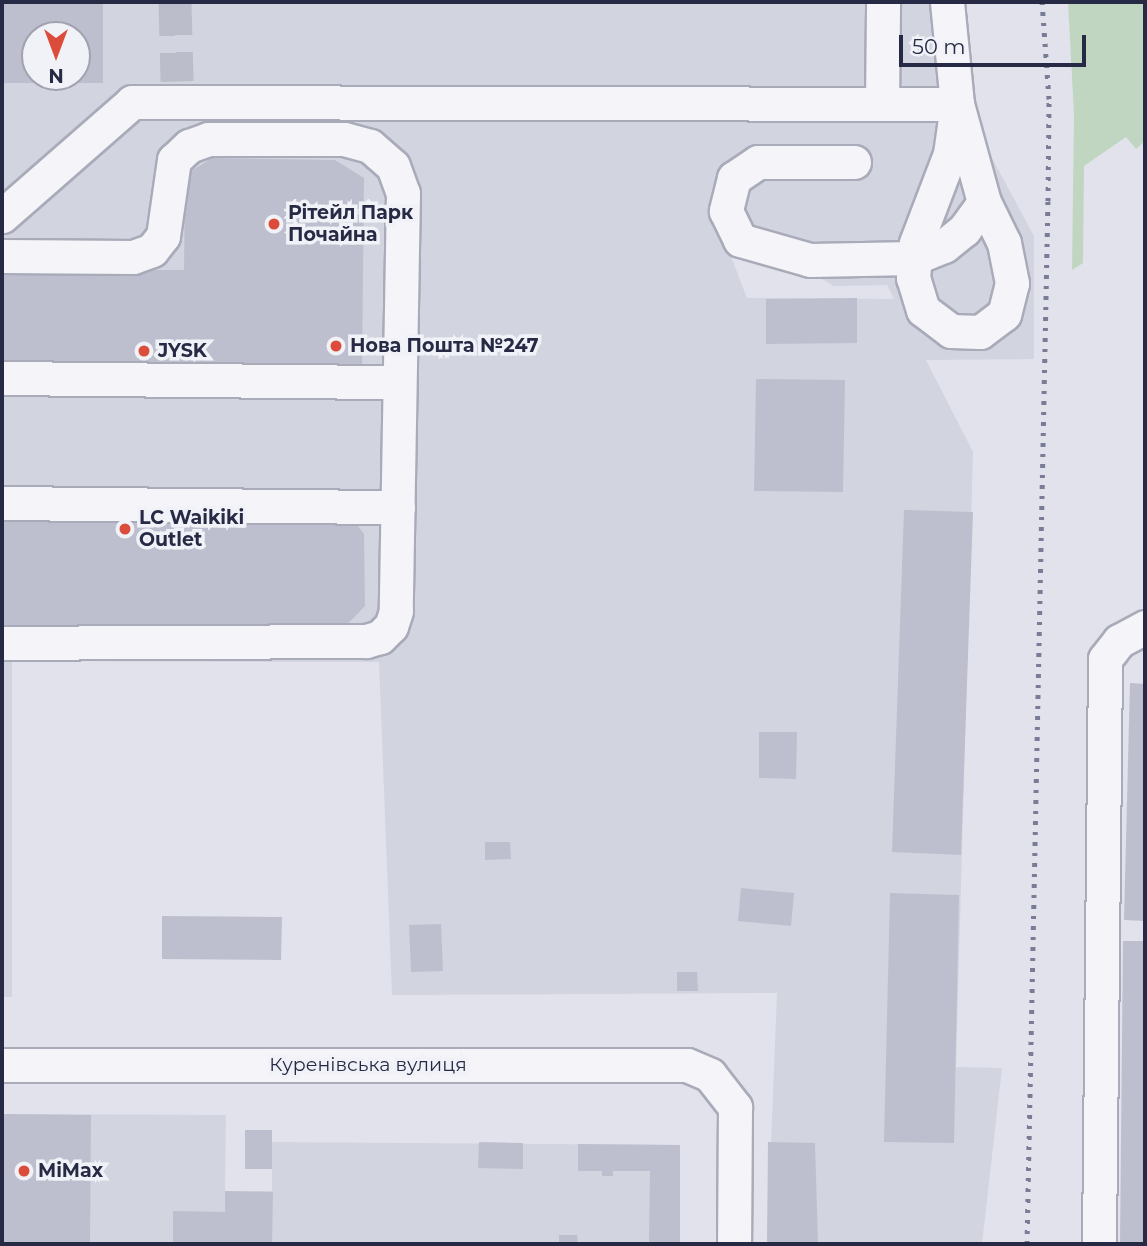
<!DOCTYPE html>
<html>
<head>
<meta charset="utf-8">
<style>
	body { margin:0 }
	#map { position:relative; width:1147px; height:1246px; overflow:hidden; background:#e1e2eb; font-family:Montserrat,sans-serif }
	div>[style] { position:absolute }
	.built>* { inset:0; background:#d2d4e0 }
	.green>* { inset:0; background:#c1d6c1 }
	.building>* { inset:0; background:#bdbfce }
	.minor-tunnel>* { height:33px; margin-top:-16.5px; transform-origin:0; background:repeating-linear-gradient(90deg,#bcbdca 0 33px,transparent 0 50px) }
	.roads { filter:drop-shadow(2px 0 #a9abb9) drop-shadow(-2px 0 #a9abb9) drop-shadow(0 2px #a9abb9) drop-shadow(0 -2px #a9abb9) }
	.minor>* { height:33px; margin:-16.5px; padding:0 16.5px; transform-origin:16.5px; border-radius:16.5px; background:#f4f4f9 }
	.rail>* { height:5px; margin-top:-2.5px; transform-origin:0; background:repeating-linear-gradient(90deg,#787c96 0 3.5px,transparent 0 10.5px) }
	.dots>* { width:19px; height:19px; translate:-50% -50%; box-sizing:border-box; border:4px solid #f1f2f8; border-radius:50% }
	span { translate:-50% -50%; white-space:nowrap; text-align:center; line-height:1.15; -webkit-text-stroke:7px #f1f2f8; paint-order:stroke }
	.poi-label { font-size:19px; color:#272a44; font-weight:700 }
	.left { translate:0 -50%; text-align:left }
	.street-label { font-size:19px; color:#272a44 }
	.frame { position:absolute; inset:0; border:4px solid #272a44; pointer-events:none }
	.north { position:absolute; left:21px; top:21px; width:70px; height:70px; box-sizing:border-box; background:#f1f2f8; border:2px solid #a0a2b0; border-radius:50%; rotate:180deg; font-size:19px; font-weight:700; line-height:28px; text-align:center; color:#272a44 }
	.north::after { content:''; display:block; margin:auto; width:24px; height:32px; background:#dc4c3a; clip-path:polygon(50% 0,100% 100%,50% 72%,0 100%) }
	.scale { position:absolute; left:899px; top:35px; width:187px; height:32px; box-sizing:border-box; border:4px solid #272a44; border-top:0; padding-left:9px; font-size:21px; line-height:24px; white-space:nowrap; color:#272a44; -webkit-text-stroke:5px #f1f2f8; paint-order:stroke }
</style>
</head>
<body>
<div id="map">
	<div class="built">
		<i style="clip-path:polygon(evenodd,2px 2px,966px 2px,980px 136px,1034px 236px,1034px 359px,926px 360px,973px 452px,956px 1067px,1002px 1068px,982px 1244px,767px 1244px,777px 993px,392px 995px,379px 662px,12px 661px,12px 997px,2px 997px,2px 2px,35px 35px,77px 35px,77px 77px,35px 77px,35px 35px,2px 2px,727px 246px,812px 268px,818px 277px,834px 286px,887px 285px,894px 299px,747px 298px,727px 246px)"></i>
		<i style="clip-path:polygon(2px 1114px,226px 1115px,225px 1191px,272px 1191px,272px 1142px,680px 1145px,680px 1244px,2px 1244px)"></i>
	</div>
	<div class="green">
		<i style="clip-path:polygon(1068px 2px,1145px 4px,1145px 141px,1136px 149px,1126px 137px,1084px 166px,1083px 263px,1072px 270px,1074px 114px)"></i>
	</div>
	<div class="building">
		<i style="clip-path:polygon(evenodd,2px 2px,103px 2px,103px 83px,2px 83px,2px 2px,35px 35px,77px 35px,77px 77px,35px 77px,35px 35px)"></i>
		<i style="clip-path:polygon(212px 158px,335px 160px,364px 178px,362px 371px,2px 368px,2px 270px,184px 270px,185px 175px)"></i>
		<i style="clip-path:polygon(857px 298px,857px 343px,766px 344px,766px 299px)"></i>
		<i style="clip-path:polygon(756px 379px,845px 380px,843px 492px,754px 491px)"></i>
		<i style="clip-path:polygon(904px 510px,973px 512px,961px 855px,892px 852px)"></i>
		<i style="clip-path:polygon(2px 511px,349px 514px,364px 534px,365px 606px,342px 630px,2px 628px)"></i>
		<i style="clip-path:polygon(1130px 683px,1145px 684px,1145px 921px,1124px 920px)"></i>
		<i style="clip-path:polygon(759px 732px,797px 732px,796px 779px,759px 778px)"></i>
		<i style="clip-path:polygon(485px 842px,510px 842px,511px 859px,485px 860px)"></i>
		<i style="clip-path:polygon(741px 888px,794px 893px,791px 926px,738px 921px)"></i>
		<i style="clip-path:polygon(890px 893px,959px 895px,954px 1143px,884px 1142px)"></i>
		<i style="clip-path:polygon(162px 916px,282px 917px,281px 960px,162px 959px)"></i>
		<i style="clip-path:polygon(441px 924px,443px 971px,411px 972px,409px 925px)"></i>
		<i style="clip-path:polygon(1123px 941px,1145px 941px,1145px 1244px,1120px 1244px)"></i>
		<i style="clip-path:polygon(677px 972px,697px 972px,698px 991px,677px 991px)"></i>
		<i style="clip-path:polygon(2px 1114px,91px 1115px,90px 1244px,2px 1244px)"></i>
		<i style="clip-path:polygon(245px 1130px,272px 1130px,272px 1169px,245px 1169px)"></i>
		<i style="clip-path:polygon(479px 1142px,523px 1143px,523px 1169px,478px 1168px)"></i>
		<i style="clip-path:polygon(768px 1142px,815px 1143px,818px 1244px,767px 1244px)"></i>
		<i style="clip-path:polygon(578px 1144px,680px 1145px,680px 1244px,649px 1244px,650px 1171px,613px 1171px,613px 1176px,602px 1176px,602px 1171px,578px 1171px)"></i>
		<i style="clip-path:polygon(225px 1191px,273px 1192px,272px 1244px,173px 1244px,173px 1211px,225px 1212px)"></i>
		<i style="clip-path:polygon(559px 1235px,577px 1235px,578px 1244px,559px 1244px)"></i>
	</div>
	<div class="minor-tunnel">
		<i style="left:175px;top:2px;width:79px;rotate:88.5deg"></i>
	</div>
	<div class="roads">
		<div class="minor">
			<i style="left:947px;top:2px;width:102px;rotate:84.4deg"></i>
			<i style="left:957px;top:104px;width:102px;rotate:74.6deg"></i>
			<i style="left:984px;top:202px;width:46px;rotate:64deg"></i>
			<i style="left:1004px;top:243px;width:41px;rotate:78.7deg"></i>
			<i style="left:1012px;top:283px;width:32px;rotate:104deg"></i>
			<i style="left:1004px;top:314px;width:30px;rotate:143deg"></i>
			<i style="left:980px;top:332px;width:29px;rotate:-178deg"></i>
			<i style="left:951px;top:331px;width:35px;rotate:-143deg"></i>
			<i style="left:923px;top:310px;width:34px;rotate:-107deg"></i>
			<i style="left:913px;top:278px;width:35px;rotate:-85deg"></i>
			<i style="left:916px;top:243px;width:95px;rotate:-69.1deg"></i>
			<i style="left:950px;top:154px;width:50px;rotate:-82deg"></i>
			<i style="left:882px;top:104px;width:102px;rotate:-89.4deg"></i>
			<i style="left:854px;top:162px;width:96px;rotate:180deg"></i>
			<i style="left:758px;top:162px;width:29px;rotate:146deg"></i>
			<i style="left:734px;top:178px;width:34px;rotate:104deg"></i>
			<i style="left:726px;top:211px;width:32px;rotate:64deg"></i>
			<i style="left:740px;top:240px;width:73px;rotate:15.9deg"></i>
			<i style="left:810px;top:260px;width:104px;rotate:-1.1deg"></i>
			<i style="left:914px;top:258px;width:32px;rotate:-22deg"></i>
			<i style="left:944px;top:246px;width:26px;rotate:-39deg"></i>
			<i style="left:964px;top:230px;width:34px;rotate:-54deg"></i>
			<i style="left:2px;top:216px;width:173px;rotate:-41.2deg"></i>
			<i style="left:132px;top:102px;width:825px;rotate:0.14deg"></i>
			<i style="left:2px;top:256px;width:131px;rotate:0.4deg"></i>
			<i style="left:133px;top:257px;width:20px;rotate:-20deg"></i>
			<i style="left:152px;top:250px;width:18px;rotate:-52deg"></i>
			<i style="left:163px;top:236px;width:77px;rotate:-81.8deg"></i>
			<i style="left:174px;top:160px;width:21px;rotate:-43deg"></i>
			<i style="left:189px;top:146px;width:20px;rotate:-20deg"></i>
			<i style="left:208px;top:139px;width:136px"></i>
			<i style="left:344px;top:139px;width:27px;rotate:15deg"></i>
			<i style="left:370px;top:146px;width:30px;rotate:41deg"></i>
			<i style="left:393px;top:166px;width:29px;rotate:70deg"></i>
			<i style="left:403px;top:193px;width:418px;rotate:91deg"></i>
			<i style="left:396px;top:611px;width:16px;rotate:108deg"></i>
			<i style="left:391px;top:626px;width:16px;rotate:135deg"></i>
			<i style="left:380px;top:637px;width:15px;rotate:164deg"></i>
			<i style="left:366px;top:641px;width:364px;rotate:179.7deg"></i>
			<i style="left:2px;top:378px;width:397px;rotate:0.6deg"></i>
			<i style="left:2px;top:503px;width:396px;rotate:0.6deg"></i>
			<i style="left:2px;top:1065px;width:685px"></i>
			<i style="left:687px;top:1065px;width:25px;rotate:23deg"></i>
			<i style="left:710px;top:1075px;width:41px;rotate:52deg"></i>
			<i style="left:735px;top:1107px;width:137px;rotate:90.4deg"></i>
			<i style="left:1099px;top:1244px;width:585px;rotate:-89.41deg"></i>
			<i style="left:1105px;top:659px;width:23px;rotate:-52deg"></i>
			<i style="left:1119px;top:641px;width:30px;rotate:-28deg"></i>
		</div>
	</div>
	<div class="rail">
		<i style="left:1027px;top:1244px;width:1043px;rotate:-88.85deg"></i>
		<i style="left:1048px;top:201px;width:102px;rotate:-89.4deg"></i>
		<i style="left:1049px;top:99px;width:97px;rotate:-94.1deg"></i>
	</div>
	<div class="dots">
		<i style="left:274px;top:224px;background:#dc4c3a"></i>
		<i style="left:336px;top:346px;background:#dc4c3a"></i>
		<i style="left:144px;top:351px;background:#dc4c3a"></i>
		<i style="left:125px;top:529px;background:#dc4c3a"></i>
		<i style="left:24px;top:1171px;background:#dc4c3a"></i>
	</div>
	<div class="poi-label">
		<span class="left" style="left:288px;top:224px">Рітейл Парк<br>Почайна</span>
		<span class="left" style="left:350px;top:346px">Нова Пошта №247</span>
		<span class="left" style="left:158px;top:351px">JYSK</span>
		<span class="left" style="left:139px;top:529px">LC Waikiki<br>Outlet</span>
		<span class="left" style="left:38px;top:1171px">MiMax</span>
	</div>
	<div class="street-label">
		<span style="left:368px;top:1065px">Куренівська вулиця</span>
	</div>
	<div class="frame"></div>
	<div class="north">N</div>
	<div class="scale">50 m</div>
</div>
</body>
</html>
